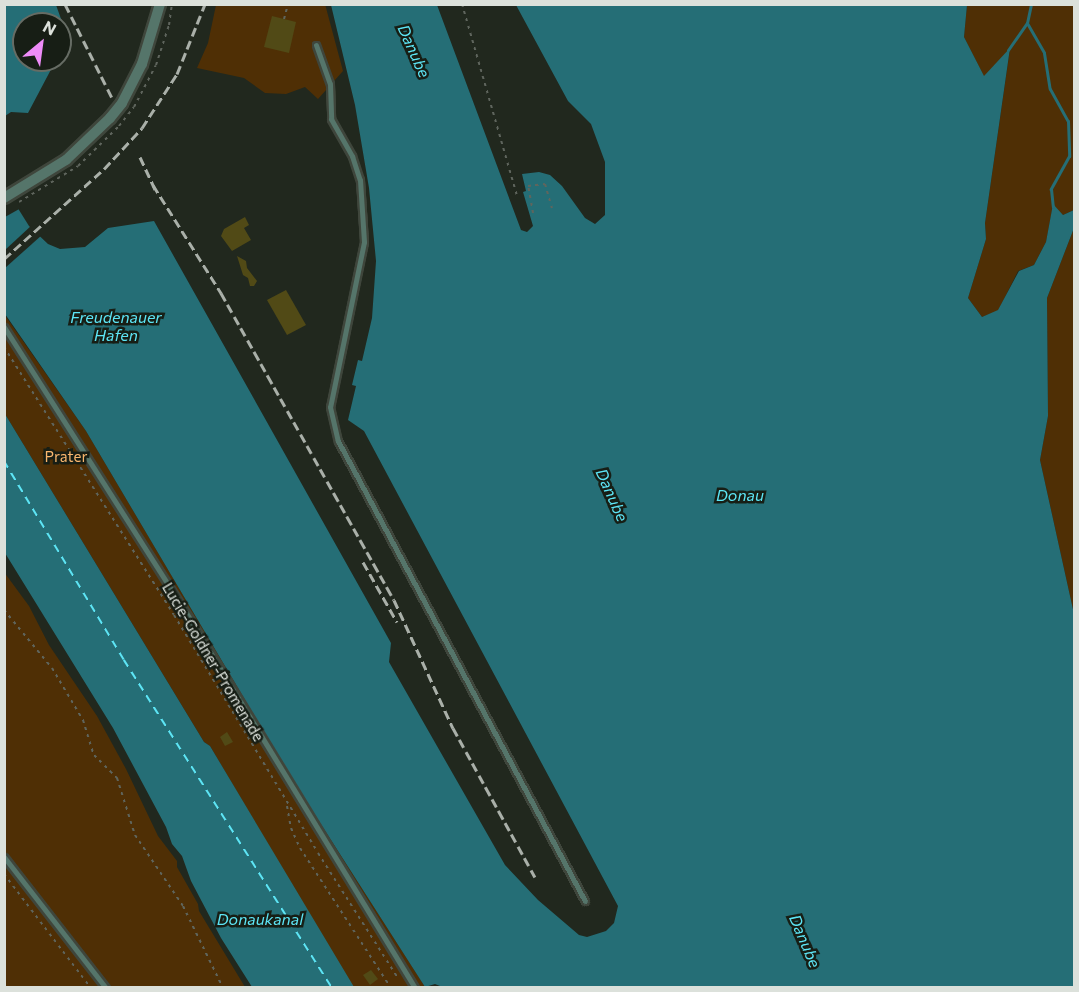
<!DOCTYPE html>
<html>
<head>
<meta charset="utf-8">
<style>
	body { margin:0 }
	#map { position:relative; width:1079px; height:992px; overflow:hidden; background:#21281e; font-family:Commissioner,sans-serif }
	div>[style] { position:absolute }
	.green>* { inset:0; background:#4f2f05 }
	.water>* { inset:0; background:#256e76 }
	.pier>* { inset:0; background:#21281e }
	.stream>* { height:3px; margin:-1.5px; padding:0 1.5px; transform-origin:1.5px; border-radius:1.5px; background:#256e76 }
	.ferry>* { height:1.5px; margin-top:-0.75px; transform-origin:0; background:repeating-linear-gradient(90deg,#5de5f5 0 8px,transparent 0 14px) }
	.building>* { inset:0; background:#514a16 }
	.path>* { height:2px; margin-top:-1px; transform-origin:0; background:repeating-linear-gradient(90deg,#5f655d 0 3px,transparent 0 7.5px) }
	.roads { filter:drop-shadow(2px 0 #3f463c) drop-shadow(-2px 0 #3f463c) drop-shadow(0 2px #3f463c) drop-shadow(0 -2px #3f463c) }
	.service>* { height:5px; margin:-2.5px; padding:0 2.5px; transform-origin:2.5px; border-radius:2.5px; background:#55756a }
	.minor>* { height:10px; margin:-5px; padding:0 5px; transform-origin:5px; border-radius:5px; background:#55756a }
	.rail>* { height:3px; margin-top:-1.5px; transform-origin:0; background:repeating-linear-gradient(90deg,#aab0a9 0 9px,transparent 0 13.5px) }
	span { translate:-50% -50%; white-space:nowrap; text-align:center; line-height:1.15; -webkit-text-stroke:5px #171e15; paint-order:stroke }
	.park-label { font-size:15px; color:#fab76e }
	.street-label { font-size:15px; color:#dce1db }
	.water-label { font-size:16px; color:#5de5f5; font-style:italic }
	.frame { position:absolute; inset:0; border:6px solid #dce1db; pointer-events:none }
	.north { position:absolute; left:12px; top:12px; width:60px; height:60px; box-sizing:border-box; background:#171e15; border:2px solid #666c64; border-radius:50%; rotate:29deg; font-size:16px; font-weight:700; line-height:24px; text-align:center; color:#dce1db }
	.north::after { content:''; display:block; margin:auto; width:21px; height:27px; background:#ee8cf8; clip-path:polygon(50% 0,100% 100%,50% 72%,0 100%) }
</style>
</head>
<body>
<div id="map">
	<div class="green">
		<i style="clip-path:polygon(325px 4px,343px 71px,318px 99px,305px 87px,286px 94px,265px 93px,244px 78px,197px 68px,208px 43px,216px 5px)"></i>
		<i style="clip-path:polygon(967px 5px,1074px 5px,1074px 210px,1063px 215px,1053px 205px,1046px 242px,1034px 265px,1018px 271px,998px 311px,982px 317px,968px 298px,986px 239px,985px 223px,1010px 49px,984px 77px,964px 37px)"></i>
		<i style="clip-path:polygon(1074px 228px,1074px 614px,1040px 460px,1048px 416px,1047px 298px)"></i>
		<i style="clip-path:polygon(4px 314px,86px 431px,290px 776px,425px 987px,354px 987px,349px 982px,210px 746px,204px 742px,5px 414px)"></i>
		<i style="clip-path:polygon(4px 572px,29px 606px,49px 645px,97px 716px,126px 769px,158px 836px,177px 861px,177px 867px,198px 904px,199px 911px,245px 987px,5px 987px)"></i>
	</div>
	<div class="water">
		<i style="clip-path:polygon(5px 4px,56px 5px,65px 30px,60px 53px,60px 24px,24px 24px,24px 60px,56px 60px,28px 113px,11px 112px,5px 116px)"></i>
		<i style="clip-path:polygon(331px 5px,437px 5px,521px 230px,527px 232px,533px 226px,523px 192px,526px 191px,522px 174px,539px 172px,550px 175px,562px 186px,585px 218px,595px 224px,605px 215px,605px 162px,591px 124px,568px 101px,516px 5px,967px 5px,964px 37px,984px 76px,1010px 48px,985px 223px,986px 239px,968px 298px,982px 317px,998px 310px,1019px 271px,1034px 265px,1046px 242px,1053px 204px,1063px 215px,1074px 210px,1074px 228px,1047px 298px,1048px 416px,1040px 460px,1074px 614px,1074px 987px,445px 988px,435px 984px,425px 987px,290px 776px,86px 431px,5px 314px,4px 186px,29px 226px,48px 244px,60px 249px,85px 247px,108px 228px,154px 221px,391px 643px,389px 662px,505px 865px,538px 900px,579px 935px,587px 937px,606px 931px,614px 923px,618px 906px,364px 431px,348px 420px,356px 386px,352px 385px,358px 360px,362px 361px,372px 318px,376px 261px,369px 188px,355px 105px)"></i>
		<i style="clip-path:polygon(5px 414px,204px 742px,210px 746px,354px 987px,252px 987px,221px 938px,191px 881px,182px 856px,172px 844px,166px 827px,113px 728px,5px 553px)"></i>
	</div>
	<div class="pier">
		<i style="clip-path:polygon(8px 186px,21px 208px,5px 217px,5px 189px)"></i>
		<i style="clip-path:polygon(32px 225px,42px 235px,5px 268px,5px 250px)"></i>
	</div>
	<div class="stream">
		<i style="left:1027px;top:23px;width:34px;rotate:60deg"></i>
		<i style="left:1044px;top:53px;width:36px;rotate:81deg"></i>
		<i style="left:1050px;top:89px;width:37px;rotate:61deg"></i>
		<i style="left:1068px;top:121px;width:35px;rotate:88deg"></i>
		<i style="left:1069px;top:156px;width:38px;rotate:119deg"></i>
		<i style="left:1051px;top:189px;width:18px;rotate:84deg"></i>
		<i style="left:1008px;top:50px;width:33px;rotate:-55deg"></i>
		<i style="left:1027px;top:23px;width:19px;rotate:-78deg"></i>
	</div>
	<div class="ferry">
		<i style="left:4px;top:461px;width:232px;rotate:58.9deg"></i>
		<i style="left:124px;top:660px;width:388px;rotate:57.6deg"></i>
	</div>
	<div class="building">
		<i style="clip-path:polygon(272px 16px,296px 22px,289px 53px,264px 47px)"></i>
		<i style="clip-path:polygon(245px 217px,249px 225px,244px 228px,251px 240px,232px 251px,221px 236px,224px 229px)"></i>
		<i style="clip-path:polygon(237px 256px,246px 261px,247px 268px,257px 281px,254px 286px,250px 286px,248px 278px,243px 275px)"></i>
		<i style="clip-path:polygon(286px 290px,306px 325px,287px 335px,267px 300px)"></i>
		<i style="clip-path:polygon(227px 732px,233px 742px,225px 746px,220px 737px)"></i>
		<i style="clip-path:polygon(371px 970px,378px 979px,370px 985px,363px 975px)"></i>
	</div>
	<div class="path">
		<i style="left:462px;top:4px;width:200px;rotate:74deg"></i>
		<i style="left:284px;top:19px;width:16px;rotate:-75deg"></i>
		<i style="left:19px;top:202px;width:69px;rotate:-31.4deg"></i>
		<i style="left:78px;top:166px;width:57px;rotate:-44.3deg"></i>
		<i style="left:119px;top:126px;width:24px;rotate:-52deg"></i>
		<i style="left:134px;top:107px;width:47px;rotate:-62.4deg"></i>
		<i style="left:156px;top:65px;width:42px;rotate:-72deg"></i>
		<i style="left:169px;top:25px;width:21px;rotate:-82deg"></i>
		<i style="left:533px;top:213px;width:27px;rotate:-100deg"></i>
		<i style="left:528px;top:186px;width:17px;rotate:-7deg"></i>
		<i style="left:545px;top:184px;width:25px;rotate:74deg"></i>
		<i style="left:4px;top:347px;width:317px;rotate:57.6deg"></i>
		<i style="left:174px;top:615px;width:278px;rotate:58.8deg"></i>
		<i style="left:318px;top:853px;width:148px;rotate:57.4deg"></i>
		<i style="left:4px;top:610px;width:75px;rotate:50.4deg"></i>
		<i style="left:52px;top:668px;width:61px;rotate:59.2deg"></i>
		<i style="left:83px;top:720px;width:37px;rotate:73deg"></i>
		<i style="left:94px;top:755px;width:33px;rotate:45deg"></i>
		<i style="left:117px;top:778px;width:60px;rotate:72.5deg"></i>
		<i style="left:135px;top:835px;width:86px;rotate:55.9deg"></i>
		<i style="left:183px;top:906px;width:91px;rotate:64deg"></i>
		<i style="left:287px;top:806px;width:22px;rotate:80deg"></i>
		<i style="left:291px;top:828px;width:22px;rotate:66deg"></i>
		<i style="left:300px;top:848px;width:167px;rotate:57deg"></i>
		<i style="left:4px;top:874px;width:143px;rotate:52.7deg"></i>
	</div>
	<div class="roads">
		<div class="service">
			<i style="left:316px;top:45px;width:41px;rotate:70.3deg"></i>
			<i style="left:330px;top:84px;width:35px;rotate:88deg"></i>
			<i style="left:331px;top:119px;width:43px;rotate:60.4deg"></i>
			<i style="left:352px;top:156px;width:25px;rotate:72deg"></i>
			<i style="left:360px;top:180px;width:62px;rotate:86.3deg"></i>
			<i style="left:364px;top:242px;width:168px;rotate:101.6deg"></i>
			<i style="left:330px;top:407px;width:35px;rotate:77deg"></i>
			<i style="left:338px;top:441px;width:522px;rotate:61.77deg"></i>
			<i style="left:4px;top:327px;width:348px;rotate:57.5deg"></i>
			<i style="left:191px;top:621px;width:430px;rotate:58.6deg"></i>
			<i style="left:4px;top:857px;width:166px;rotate:52.1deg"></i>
		</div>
		<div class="minor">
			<i style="left:4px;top:198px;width:73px;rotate:-31.5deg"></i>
			<i style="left:66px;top:160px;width:61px;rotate:-43.7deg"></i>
			<i style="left:110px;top:118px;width:19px;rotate:-51deg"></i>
			<i style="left:122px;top:103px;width:44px;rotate:-62.9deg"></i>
			<i style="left:142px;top:64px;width:63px;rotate:-73.3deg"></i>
		</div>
	</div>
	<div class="rail">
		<i style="left:65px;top:4px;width:105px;rotate:63.4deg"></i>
		<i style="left:140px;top:157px;width:40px;rotate:65deg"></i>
		<i style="left:153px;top:185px;width:128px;rotate:57.8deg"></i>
		<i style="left:221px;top:293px;width:352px;rotate:60.6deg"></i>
		<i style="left:394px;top:600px;width:141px;rotate:65.3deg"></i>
		<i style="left:453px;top:728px;width:170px;rotate:61.2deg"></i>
		<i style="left:4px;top:259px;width:135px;rotate:-42deg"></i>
		<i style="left:104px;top:169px;width:56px;rotate:-47.2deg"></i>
		<i style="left:142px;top:128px;width:64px;rotate:-57.1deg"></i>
		<i style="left:177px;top:74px;width:75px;rotate:-68.2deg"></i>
		<i style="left:363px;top:562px;width:69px;rotate:60.5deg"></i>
	</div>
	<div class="park-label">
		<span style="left:66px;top:457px">Prater</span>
	</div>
	<div class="street-label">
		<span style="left:213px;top:662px;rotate:59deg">Lucie-Goldner-Promenade</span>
	</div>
	<div class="water-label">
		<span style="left:414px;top:51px;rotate:66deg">Danube</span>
		<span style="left:116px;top:326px">Freudenauer<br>Hafen</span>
		<span style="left:612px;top:495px;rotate:66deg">Danube</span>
		<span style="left:740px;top:495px">Donau</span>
		<span style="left:260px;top:919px">Donaukanal</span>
		<span style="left:805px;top:941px;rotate:67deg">Danube</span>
	</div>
	<div class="frame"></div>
	<div class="north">N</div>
</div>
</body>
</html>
